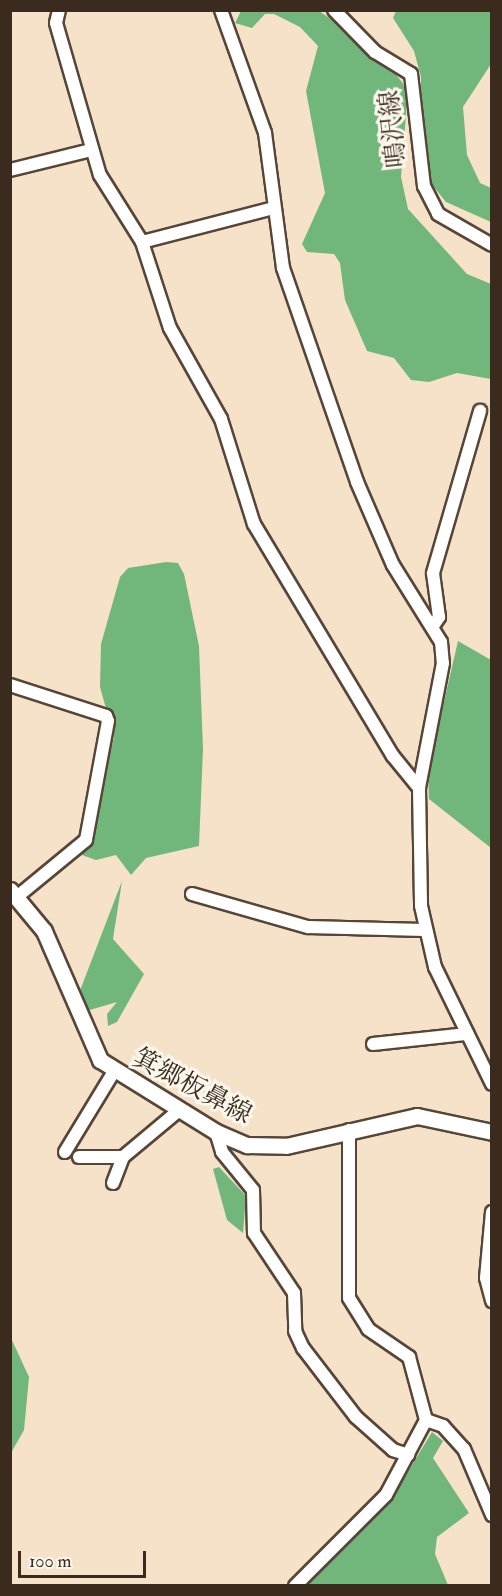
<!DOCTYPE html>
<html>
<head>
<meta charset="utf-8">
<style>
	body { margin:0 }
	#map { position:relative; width:502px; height:1596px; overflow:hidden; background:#f5e2c8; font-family:"IM FELL Double Pica","Noto Serif JP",serif }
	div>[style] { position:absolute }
	.forest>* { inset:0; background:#71b77c }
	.roads { filter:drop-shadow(2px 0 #574638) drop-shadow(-2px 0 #574638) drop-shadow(0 2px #574638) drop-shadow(0 -2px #574638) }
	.minor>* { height:12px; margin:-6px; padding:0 6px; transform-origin:6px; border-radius:6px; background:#fff }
	.major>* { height:15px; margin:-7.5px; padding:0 7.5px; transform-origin:7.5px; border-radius:7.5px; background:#fff }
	span { translate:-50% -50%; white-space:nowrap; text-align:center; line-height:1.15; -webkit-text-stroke:6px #fbf7ec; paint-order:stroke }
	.street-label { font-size:26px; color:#3b2a1e }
	.frame { position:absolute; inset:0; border:12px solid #3b2a1e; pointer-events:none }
	.scale { position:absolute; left:18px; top:1551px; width:128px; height:27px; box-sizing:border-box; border:3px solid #3b2a1e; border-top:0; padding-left:8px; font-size:18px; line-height:21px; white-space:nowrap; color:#3b2a1e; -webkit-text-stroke:4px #fbf7ec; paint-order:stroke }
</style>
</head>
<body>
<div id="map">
	<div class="forest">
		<i style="clip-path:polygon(241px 11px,319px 11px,378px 51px,408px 90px,401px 177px,408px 209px,467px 274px,491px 284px,491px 379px,457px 373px,429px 382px,411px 380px,394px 358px,367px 351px,345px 300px,340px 263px,334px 254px,307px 252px,302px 244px,325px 193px,306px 91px,318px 46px,300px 27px,274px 14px,265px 14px,252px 28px,235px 23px)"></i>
		<i style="clip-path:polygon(396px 11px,491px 11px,491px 64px,463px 107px,467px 155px,480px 183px,491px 188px,491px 222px,446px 202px,429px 181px,421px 157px,421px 77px,414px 51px,393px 18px)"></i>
		<i style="clip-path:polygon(166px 562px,178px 563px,184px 574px,199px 646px,203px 749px,199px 846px,146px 858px,131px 875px,116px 855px,96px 860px,82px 855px,114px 737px,100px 687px,101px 644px,120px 577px,128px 568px)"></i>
		<i style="clip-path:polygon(458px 641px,491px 660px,491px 848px,429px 799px,428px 771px)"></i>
		<i style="clip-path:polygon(122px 881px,113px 939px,144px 974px,117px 1022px,108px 1026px,107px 1014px,117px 1002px,83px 1012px,76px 1001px)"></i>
		<i style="clip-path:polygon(219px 1167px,246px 1196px,243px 1233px,227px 1220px,213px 1169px)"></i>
		<i style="clip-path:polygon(11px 1338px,29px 1377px,24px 1430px,11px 1453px)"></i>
		<i style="clip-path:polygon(432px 1432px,443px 1441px,433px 1458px,469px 1513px,437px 1537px,435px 1554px,448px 1585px,309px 1586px,312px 1575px,391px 1500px)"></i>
	</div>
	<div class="roads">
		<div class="minor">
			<i style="left:59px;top:10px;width:13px;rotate:103deg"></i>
			<i style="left:56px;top:23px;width:158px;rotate:73.9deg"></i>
			<i style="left:100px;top:175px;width:79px;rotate:57.9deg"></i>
			<i style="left:142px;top:242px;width:90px;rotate:72deg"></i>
			<i style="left:170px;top:328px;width:104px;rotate:60.7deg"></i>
			<i style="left:221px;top:419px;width:110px;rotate:72.6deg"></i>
			<i style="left:254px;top:524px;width:270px;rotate:59.1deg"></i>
			<i style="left:393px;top:756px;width:41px;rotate:50.9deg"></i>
			<i style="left:221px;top:10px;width:131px;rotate:70.3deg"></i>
			<i style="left:265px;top:133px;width:136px;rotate:82.4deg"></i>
			<i style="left:283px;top:268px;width:226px;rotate:70.9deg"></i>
			<i style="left:357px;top:482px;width:90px;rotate:66.6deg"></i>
			<i style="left:393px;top:565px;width:91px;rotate:58.1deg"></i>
			<i style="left:441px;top:642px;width:21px;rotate:85deg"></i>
			<i style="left:443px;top:663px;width:127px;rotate:100.9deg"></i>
			<i style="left:419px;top:788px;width:118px;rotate:89deg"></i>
			<i style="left:421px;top:906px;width:63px;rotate:77.1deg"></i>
			<i style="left:435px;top:967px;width:130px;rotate:64deg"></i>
			<i style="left:334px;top:10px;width:59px;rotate:45.7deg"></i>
			<i style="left:375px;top:52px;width:42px;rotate:31.4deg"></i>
			<i style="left:411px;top:74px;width:113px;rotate:83.4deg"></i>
			<i style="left:424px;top:186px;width:31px;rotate:63deg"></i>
			<i style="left:438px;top:214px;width:62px;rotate:29.9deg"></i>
			<i style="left:10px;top:170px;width:83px;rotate:-13.9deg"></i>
			<i style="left:142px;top:242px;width:135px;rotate:-14.5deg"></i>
			<i style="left:433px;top:626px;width:11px;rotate:-56deg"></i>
			<i style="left:439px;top:617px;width:44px;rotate:-97.8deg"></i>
			<i style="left:433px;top:573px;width:169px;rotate:-73.8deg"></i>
			<i style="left:10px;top:685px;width:101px;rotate:17.9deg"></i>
			<i style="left:106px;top:716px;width:5px;rotate:68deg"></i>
			<i style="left:108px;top:721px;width:121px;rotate:100.5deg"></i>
			<i style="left:86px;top:840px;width:88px;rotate:140.5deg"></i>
			<i style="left:192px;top:894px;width:121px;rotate:15.9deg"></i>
			<i style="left:308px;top:927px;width:116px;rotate:1.5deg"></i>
			<i style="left:373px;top:1044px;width:95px;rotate:-6.1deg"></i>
			<i style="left:349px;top:1130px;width:168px;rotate:90deg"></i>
			<i style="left:349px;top:1298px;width:36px;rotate:58deg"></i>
			<i style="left:368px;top:1329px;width:50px;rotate:34.3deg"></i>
			<i style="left:409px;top:1357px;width:65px;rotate:74.9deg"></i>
			<i style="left:216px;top:1132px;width:21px;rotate:73deg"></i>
			<i style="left:222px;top:1152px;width:49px;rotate:50.8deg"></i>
			<i style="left:253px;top:1190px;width:43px;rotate:88.7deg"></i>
			<i style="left:254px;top:1233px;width:72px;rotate:56.3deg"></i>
			<i style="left:294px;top:1293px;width:38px;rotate:88deg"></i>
			<i style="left:295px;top:1331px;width:19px;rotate:65deg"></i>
			<i style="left:303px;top:1348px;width:87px;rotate:52.5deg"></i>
			<i style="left:356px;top:1417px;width:50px;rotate:41.7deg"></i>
			<i style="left:393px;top:1450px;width:16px;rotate:18deg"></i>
			<i style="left:65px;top:1152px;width:92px;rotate:-58.7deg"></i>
			<i style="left:79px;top:1157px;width:44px"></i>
			<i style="left:113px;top:1183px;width:28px;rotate:-69deg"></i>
			<i style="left:123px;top:1157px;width:72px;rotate:-39.9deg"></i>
			<i style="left:492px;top:1212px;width:66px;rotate:95.2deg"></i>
			<i style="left:486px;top:1278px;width:24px;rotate:75deg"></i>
			<i style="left:295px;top:1586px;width:129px;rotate:-45deg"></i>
			<i style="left:386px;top:1495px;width:85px;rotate:-61.9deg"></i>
			<i style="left:426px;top:1420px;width:18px;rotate:19deg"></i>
			<i style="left:443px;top:1426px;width:31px;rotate:48deg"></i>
			<i style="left:464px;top:1449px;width:72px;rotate:67deg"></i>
		</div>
		<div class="major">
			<i style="left:10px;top:890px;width:53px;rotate:50.3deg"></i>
			<i style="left:44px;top:931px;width:141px;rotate:66.5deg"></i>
			<i style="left:100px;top:1060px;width:137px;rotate:31.8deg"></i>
			<i style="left:216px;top:1132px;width:34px;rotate:23deg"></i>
			<i style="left:247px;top:1145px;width:39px;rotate:1deg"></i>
			<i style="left:286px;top:1146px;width:134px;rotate:-12.9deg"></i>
			<i style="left:417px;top:1116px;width:77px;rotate:12deg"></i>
		</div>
	</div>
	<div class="street-label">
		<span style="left:394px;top:129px;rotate:-96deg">鳴沢線</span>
		<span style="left:192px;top:1087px;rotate:28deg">箕郷板鼻線</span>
	</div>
	<div class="frame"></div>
	<div class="scale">100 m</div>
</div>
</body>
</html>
